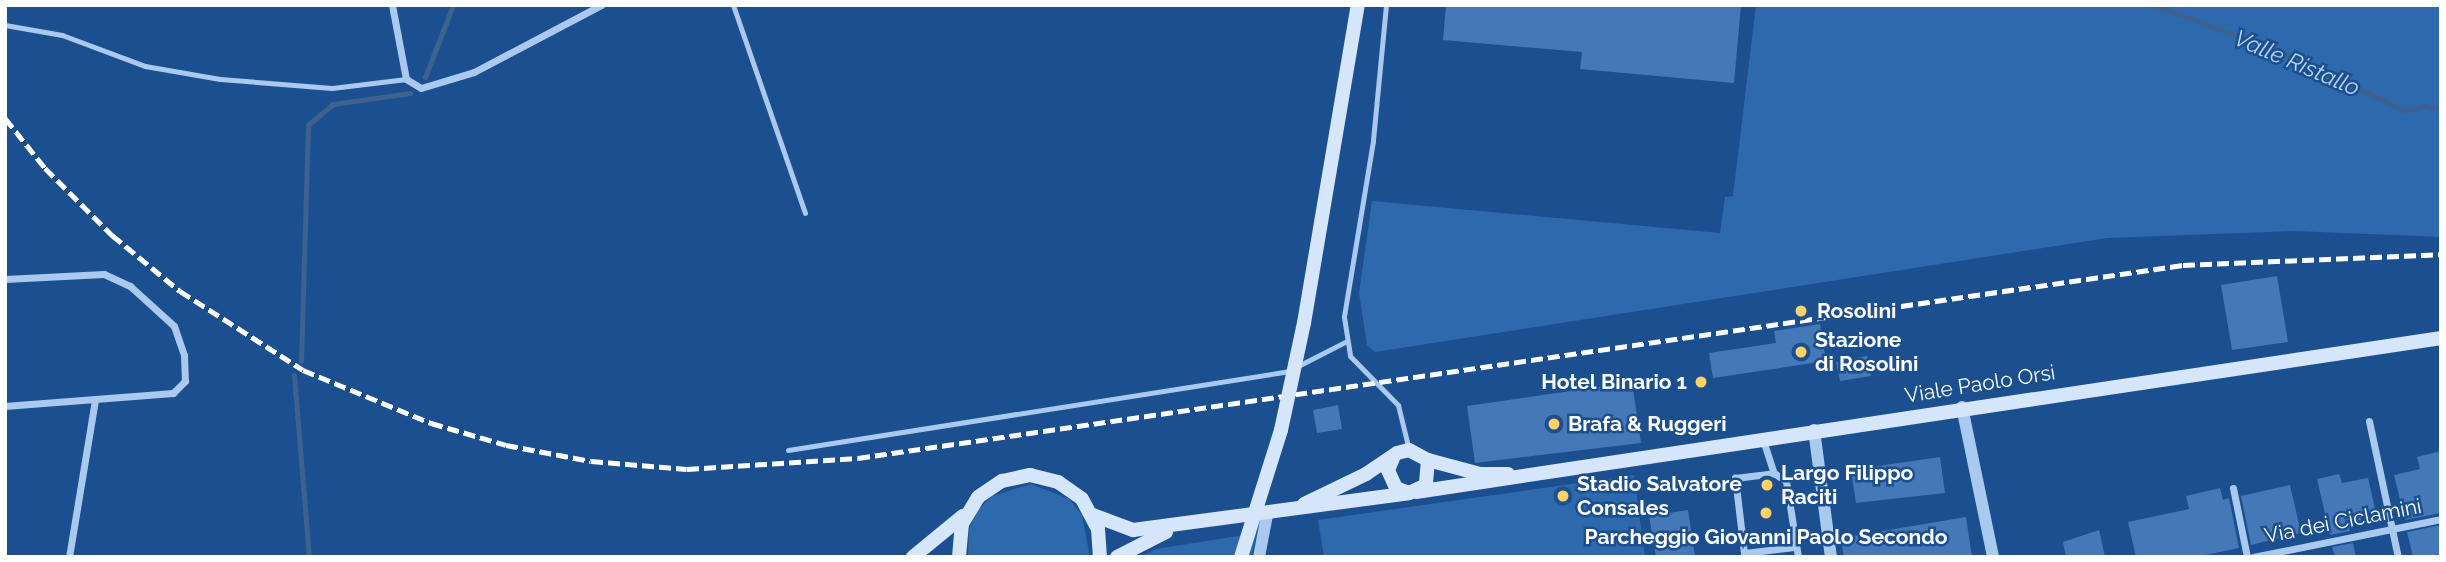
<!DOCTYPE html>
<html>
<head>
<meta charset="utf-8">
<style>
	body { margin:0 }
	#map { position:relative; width:2446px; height:562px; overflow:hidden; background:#1b4f8f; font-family:Raleway,sans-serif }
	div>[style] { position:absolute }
	.green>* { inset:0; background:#2e69ad }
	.stream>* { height:5px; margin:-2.5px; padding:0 2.5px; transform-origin:2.5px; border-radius:2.5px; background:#3c6290 }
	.building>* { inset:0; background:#4478b7 }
	.service>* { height:5px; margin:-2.5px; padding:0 2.5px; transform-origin:2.5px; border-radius:2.5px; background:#a9c9ee }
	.minor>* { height:7px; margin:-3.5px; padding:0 3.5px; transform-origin:3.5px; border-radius:3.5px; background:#a9c9ee }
	.tertiary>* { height:12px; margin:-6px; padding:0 6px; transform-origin:6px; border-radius:6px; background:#a9c9ee }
	.secondary>* { height:14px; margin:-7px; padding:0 7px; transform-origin:7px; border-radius:7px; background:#d6e6fa }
	.rail>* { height:5px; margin-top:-2.5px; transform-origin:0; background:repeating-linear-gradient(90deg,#fff 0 12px,transparent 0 17px) }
	.secondary-bridge>* { height:14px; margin:-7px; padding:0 7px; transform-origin:7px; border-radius:7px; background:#d6e6fa }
	.dots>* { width:19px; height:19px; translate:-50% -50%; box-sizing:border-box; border:4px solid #1b4f8f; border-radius:50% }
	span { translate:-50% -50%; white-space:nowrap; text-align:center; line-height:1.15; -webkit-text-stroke:5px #1b4f8f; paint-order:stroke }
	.poi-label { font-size:21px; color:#fff; font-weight:700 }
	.left { translate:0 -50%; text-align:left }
	.right { translate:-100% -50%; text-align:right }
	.street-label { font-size:21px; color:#fff }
	.water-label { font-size:23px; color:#b5d3f5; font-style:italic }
	.frame { position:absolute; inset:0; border:7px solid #fff; pointer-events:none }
</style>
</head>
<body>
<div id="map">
	<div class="green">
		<i style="clip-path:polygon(1756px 5px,2441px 5px,2441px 237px,2295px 231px,2107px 238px,1375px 352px,1367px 345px,1359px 293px,1372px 201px,1720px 233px,1725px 197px,1733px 196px)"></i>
		<i style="clip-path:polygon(1634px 475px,1645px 557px,1324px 557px,1318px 520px)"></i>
		<i style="clip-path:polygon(1031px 484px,1069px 499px,1082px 515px,1090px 557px,968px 557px,969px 529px,978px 510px,992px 496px)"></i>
		<i style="clip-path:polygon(1257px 533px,1251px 557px,1139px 557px,1156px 549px)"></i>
	</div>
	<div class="stream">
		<i style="left:2153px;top:5px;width:136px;rotate:20.2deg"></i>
		<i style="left:2281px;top:52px;width:137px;rotate:25.4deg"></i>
		<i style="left:2405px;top:111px;width:21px;rotate:-14deg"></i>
		<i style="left:2425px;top:106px;width:16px;rotate:14deg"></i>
		<i style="left:425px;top:77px;width:77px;rotate:-68.7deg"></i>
		<i style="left:301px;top:361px;width:236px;rotate:-88.3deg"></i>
		<i style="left:308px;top:125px;width:33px;rotate:-40deg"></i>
		<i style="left:333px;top:104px;width:78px;rotate:-8.1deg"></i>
		<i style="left:294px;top:375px;width:183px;rotate:85.3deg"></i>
	</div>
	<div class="building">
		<i style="clip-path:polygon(1446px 5px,1741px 5px,1734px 83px,1580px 69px,1582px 52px,1443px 40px)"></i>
		<i style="clip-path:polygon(2277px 276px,2288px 342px,2232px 350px,2221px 285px)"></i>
		<i style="clip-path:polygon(1820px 324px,1826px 361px,1713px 378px,1709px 353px,1776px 343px,1774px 331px)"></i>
		<i style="clip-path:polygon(1867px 356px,1871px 376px,1840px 381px,1836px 362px)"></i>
		<i style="clip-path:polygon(1632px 382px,1641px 443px,1475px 463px,1467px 406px)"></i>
		<i style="clip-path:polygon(1338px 405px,1342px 429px,1317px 433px,1313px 410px)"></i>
		<i style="clip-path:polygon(2441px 451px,2441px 513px,2405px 520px,2394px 475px,2420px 469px,2417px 457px)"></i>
		<i style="clip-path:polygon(1940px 457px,1945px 493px,1856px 503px,1851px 470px)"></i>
		<i style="clip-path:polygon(2339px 474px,2342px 483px,2368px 478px,2377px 517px,2348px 523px,2350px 531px,2330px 535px,2317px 479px)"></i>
		<i style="clip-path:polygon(2290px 485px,2301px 533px,2251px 545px,2241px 496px)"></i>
		<i style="clip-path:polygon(2220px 488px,2223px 500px,2229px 498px,2239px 548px,2196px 557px,2136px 557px,2128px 522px,2189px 509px,2186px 496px)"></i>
		<i style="clip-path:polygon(1688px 510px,1695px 557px,1656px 557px,1649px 516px)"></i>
		<i style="clip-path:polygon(1966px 517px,1972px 557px,1844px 557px,1841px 538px)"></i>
		<i style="clip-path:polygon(2441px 525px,2441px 557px,2413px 557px,2407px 532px)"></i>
		<i style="clip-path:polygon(2099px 530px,2105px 557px,2066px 557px,2063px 542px)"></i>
		<i style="clip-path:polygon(2353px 543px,2356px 557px,2335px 557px,2332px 547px)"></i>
	</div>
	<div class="service">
		<i style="left:733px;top:5px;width:220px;rotate:70.9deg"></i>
		<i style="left:1386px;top:5px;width:137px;rotate:95.5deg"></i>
		<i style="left:1373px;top:141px;width:178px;rotate:99.4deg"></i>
		<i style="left:1344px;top:317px;width:39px;rotate:81deg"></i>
		<i style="left:1350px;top:356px;width:69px;rotate:45.6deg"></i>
		<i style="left:1398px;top:405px;width:46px;rotate:76.3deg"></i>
		<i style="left:5px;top:25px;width:58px;rotate:10deg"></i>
		<i style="left:62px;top:35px;width:89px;rotate:20.5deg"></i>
		<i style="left:145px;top:66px;width:76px;rotate:9.8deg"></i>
		<i style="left:220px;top:79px;width:112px;rotate:4.6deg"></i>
		<i style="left:332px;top:88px;width:75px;rotate:-6.9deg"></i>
		<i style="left:1298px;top:366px;width:53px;rotate:-27.1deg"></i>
		<i style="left:788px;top:450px;width:508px;rotate:-8.94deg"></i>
	</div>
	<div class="minor">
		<i style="left:392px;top:5px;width:75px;rotate:79.3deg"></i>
		<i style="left:406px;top:79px;width:17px;rotate:31deg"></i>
		<i style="left:421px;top:88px;width:55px;rotate:-16.8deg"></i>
		<i style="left:474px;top:72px;width:144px;rotate:-27.8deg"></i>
		<i style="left:5px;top:279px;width:99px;rotate:-2.9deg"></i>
		<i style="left:104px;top:274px;width:29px;rotate:25deg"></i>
		<i style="left:130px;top:286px;width:59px;rotate:42.3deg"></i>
		<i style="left:174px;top:326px;width:31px;rotate:71deg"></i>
		<i style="left:184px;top:355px;width:26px;rotate:88deg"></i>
		<i style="left:185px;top:381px;width:17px;rotate:135deg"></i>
		<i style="left:173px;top:393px;width:169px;rotate:175.6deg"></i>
		<i style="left:2369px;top:421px;width:139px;rotate:78deg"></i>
		<i style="left:1763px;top:440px;width:35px;rotate:72deg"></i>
		<i style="left:2233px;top:488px;width:70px;rotate:78.5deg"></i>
		<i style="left:1794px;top:547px;width:50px;rotate:173.2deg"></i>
		<i style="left:1744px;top:553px;width:76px;rotate:-96.8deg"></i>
		<i style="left:1735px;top:478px;width:39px;rotate:-7deg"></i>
		<i style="left:1774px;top:473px;width:14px;rotate:34deg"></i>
		<i style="left:1786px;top:481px;width:77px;rotate:81deg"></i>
		<i style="left:69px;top:557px;width:159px;rotate:-80.6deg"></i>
		<i style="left:2253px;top:557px;width:192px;rotate:-11.4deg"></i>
	</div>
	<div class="tertiary">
		<i style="left:1962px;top:407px;width:153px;rotate:78.3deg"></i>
		<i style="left:1814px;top:430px;width:128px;rotate:82.4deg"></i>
		<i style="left:1259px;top:557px;width:43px;rotate:-79.2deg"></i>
	</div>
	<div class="secondary">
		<i style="left:1304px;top:323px;width:323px;rotate:-80.4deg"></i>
		<i style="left:1428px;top:460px;width:54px;rotate:15.1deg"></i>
		<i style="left:1480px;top:474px;width:28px"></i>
		<i style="left:1416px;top:492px;width:1037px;rotate:-8.54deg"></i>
		<i style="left:1304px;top:504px;width:69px;rotate:-25.8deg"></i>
		<i style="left:1366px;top:474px;width:37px;rotate:-34deg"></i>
		<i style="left:1397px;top:453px;width:12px;rotate:-14deg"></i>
		<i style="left:1409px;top:450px;width:21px;rotate:28deg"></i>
		<i style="left:1428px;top:460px;width:25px;rotate:95deg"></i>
		<i style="left:1426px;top:485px;width:19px;rotate:155deg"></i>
		<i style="left:1409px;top:493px;width:14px;rotate:-159deg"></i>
		<i style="left:1396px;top:488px;width:20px;rotate:-114deg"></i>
		<i style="left:1388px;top:470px;width:13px;rotate:-67deg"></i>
		<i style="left:1093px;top:515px;width:43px;rotate:20.6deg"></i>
		<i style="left:1133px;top:530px;width:278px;rotate:-7.6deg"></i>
		<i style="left:913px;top:557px;width:65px;rotate:-39.4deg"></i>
		<i style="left:959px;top:557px;width:33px;rotate:-85deg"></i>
		<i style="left:962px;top:524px;width:31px;rotate:-59deg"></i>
		<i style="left:978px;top:497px;width:29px;rotate:-34deg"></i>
		<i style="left:1002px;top:481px;width:29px;rotate:-12deg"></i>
		<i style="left:1030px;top:475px;width:29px;rotate:14deg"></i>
		<i style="left:1058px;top:482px;width:29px;rotate:35deg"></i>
		<i style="left:1082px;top:499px;width:34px;rotate:62deg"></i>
		<i style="left:1098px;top:529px;width:28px;rotate:86deg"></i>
		<i style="left:1117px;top:557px;width:55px;rotate:-27deg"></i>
	</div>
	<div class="rail">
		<i style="left:5px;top:118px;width:64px;rotate:51.3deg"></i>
		<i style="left:45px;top:168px;width:95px;rotate:45deg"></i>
		<i style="left:112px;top:235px;width:88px;rotate:39.5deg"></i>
		<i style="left:180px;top:291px;width:146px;rotate:32.7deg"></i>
		<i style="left:303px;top:370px;width:139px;rotate:22.5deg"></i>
		<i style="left:431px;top:423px;width:78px;rotate:16.3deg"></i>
		<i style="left:506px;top:445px;width:86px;rotate:10.7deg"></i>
		<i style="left:591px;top:461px;width:96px;rotate:4.8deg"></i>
		<i style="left:687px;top:469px;width:171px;rotate:-3.7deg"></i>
		<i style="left:858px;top:458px;width:1339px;rotate:-8.29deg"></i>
		<i style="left:2183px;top:265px;width:258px;rotate:-2.4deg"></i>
	</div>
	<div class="secondary-bridge">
		<i style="left:1241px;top:557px;width:133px;rotate:-72.5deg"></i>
		<i style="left:1281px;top:430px;width:109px;rotate:-77.9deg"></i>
	</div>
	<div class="dots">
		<i style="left:1801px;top:311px;background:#ffd166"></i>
		<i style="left:1801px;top:352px;background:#ffd166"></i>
		<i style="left:1701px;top:382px;background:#ffd166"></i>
		<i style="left:1554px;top:424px;background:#ffd166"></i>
		<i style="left:1767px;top:485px;background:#ffd166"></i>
		<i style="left:1563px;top:496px;background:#ffd166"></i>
		<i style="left:1766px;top:513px;background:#ffd166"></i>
	</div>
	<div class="poi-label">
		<span class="left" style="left:1817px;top:311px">Rosolini</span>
		<span class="left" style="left:1815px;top:352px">Stazione<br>di Rosolini</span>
		<span class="right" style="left:1687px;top:382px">Hotel Binario 1</span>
		<span class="left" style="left:1568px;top:424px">Brafa &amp; Ruggeri</span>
		<span class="left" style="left:1781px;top:485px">Largo Filippo<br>Raciti</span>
		<span class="left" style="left:1577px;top:496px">Stadio Salvatore<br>Consales</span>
		<span style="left:1766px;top:537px">Parcheggio Giovanni Paolo Secondo</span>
	</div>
	<div class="street-label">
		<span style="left:1980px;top:384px;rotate:-9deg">Viale Paolo Orsi</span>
		<span style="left:2343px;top:521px;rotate:-11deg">Via dei Ciclamini</span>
	</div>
	<div class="water-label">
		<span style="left:2297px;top:63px;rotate:23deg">Valle Ristallo</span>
	</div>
	<div class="frame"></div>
</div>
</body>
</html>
